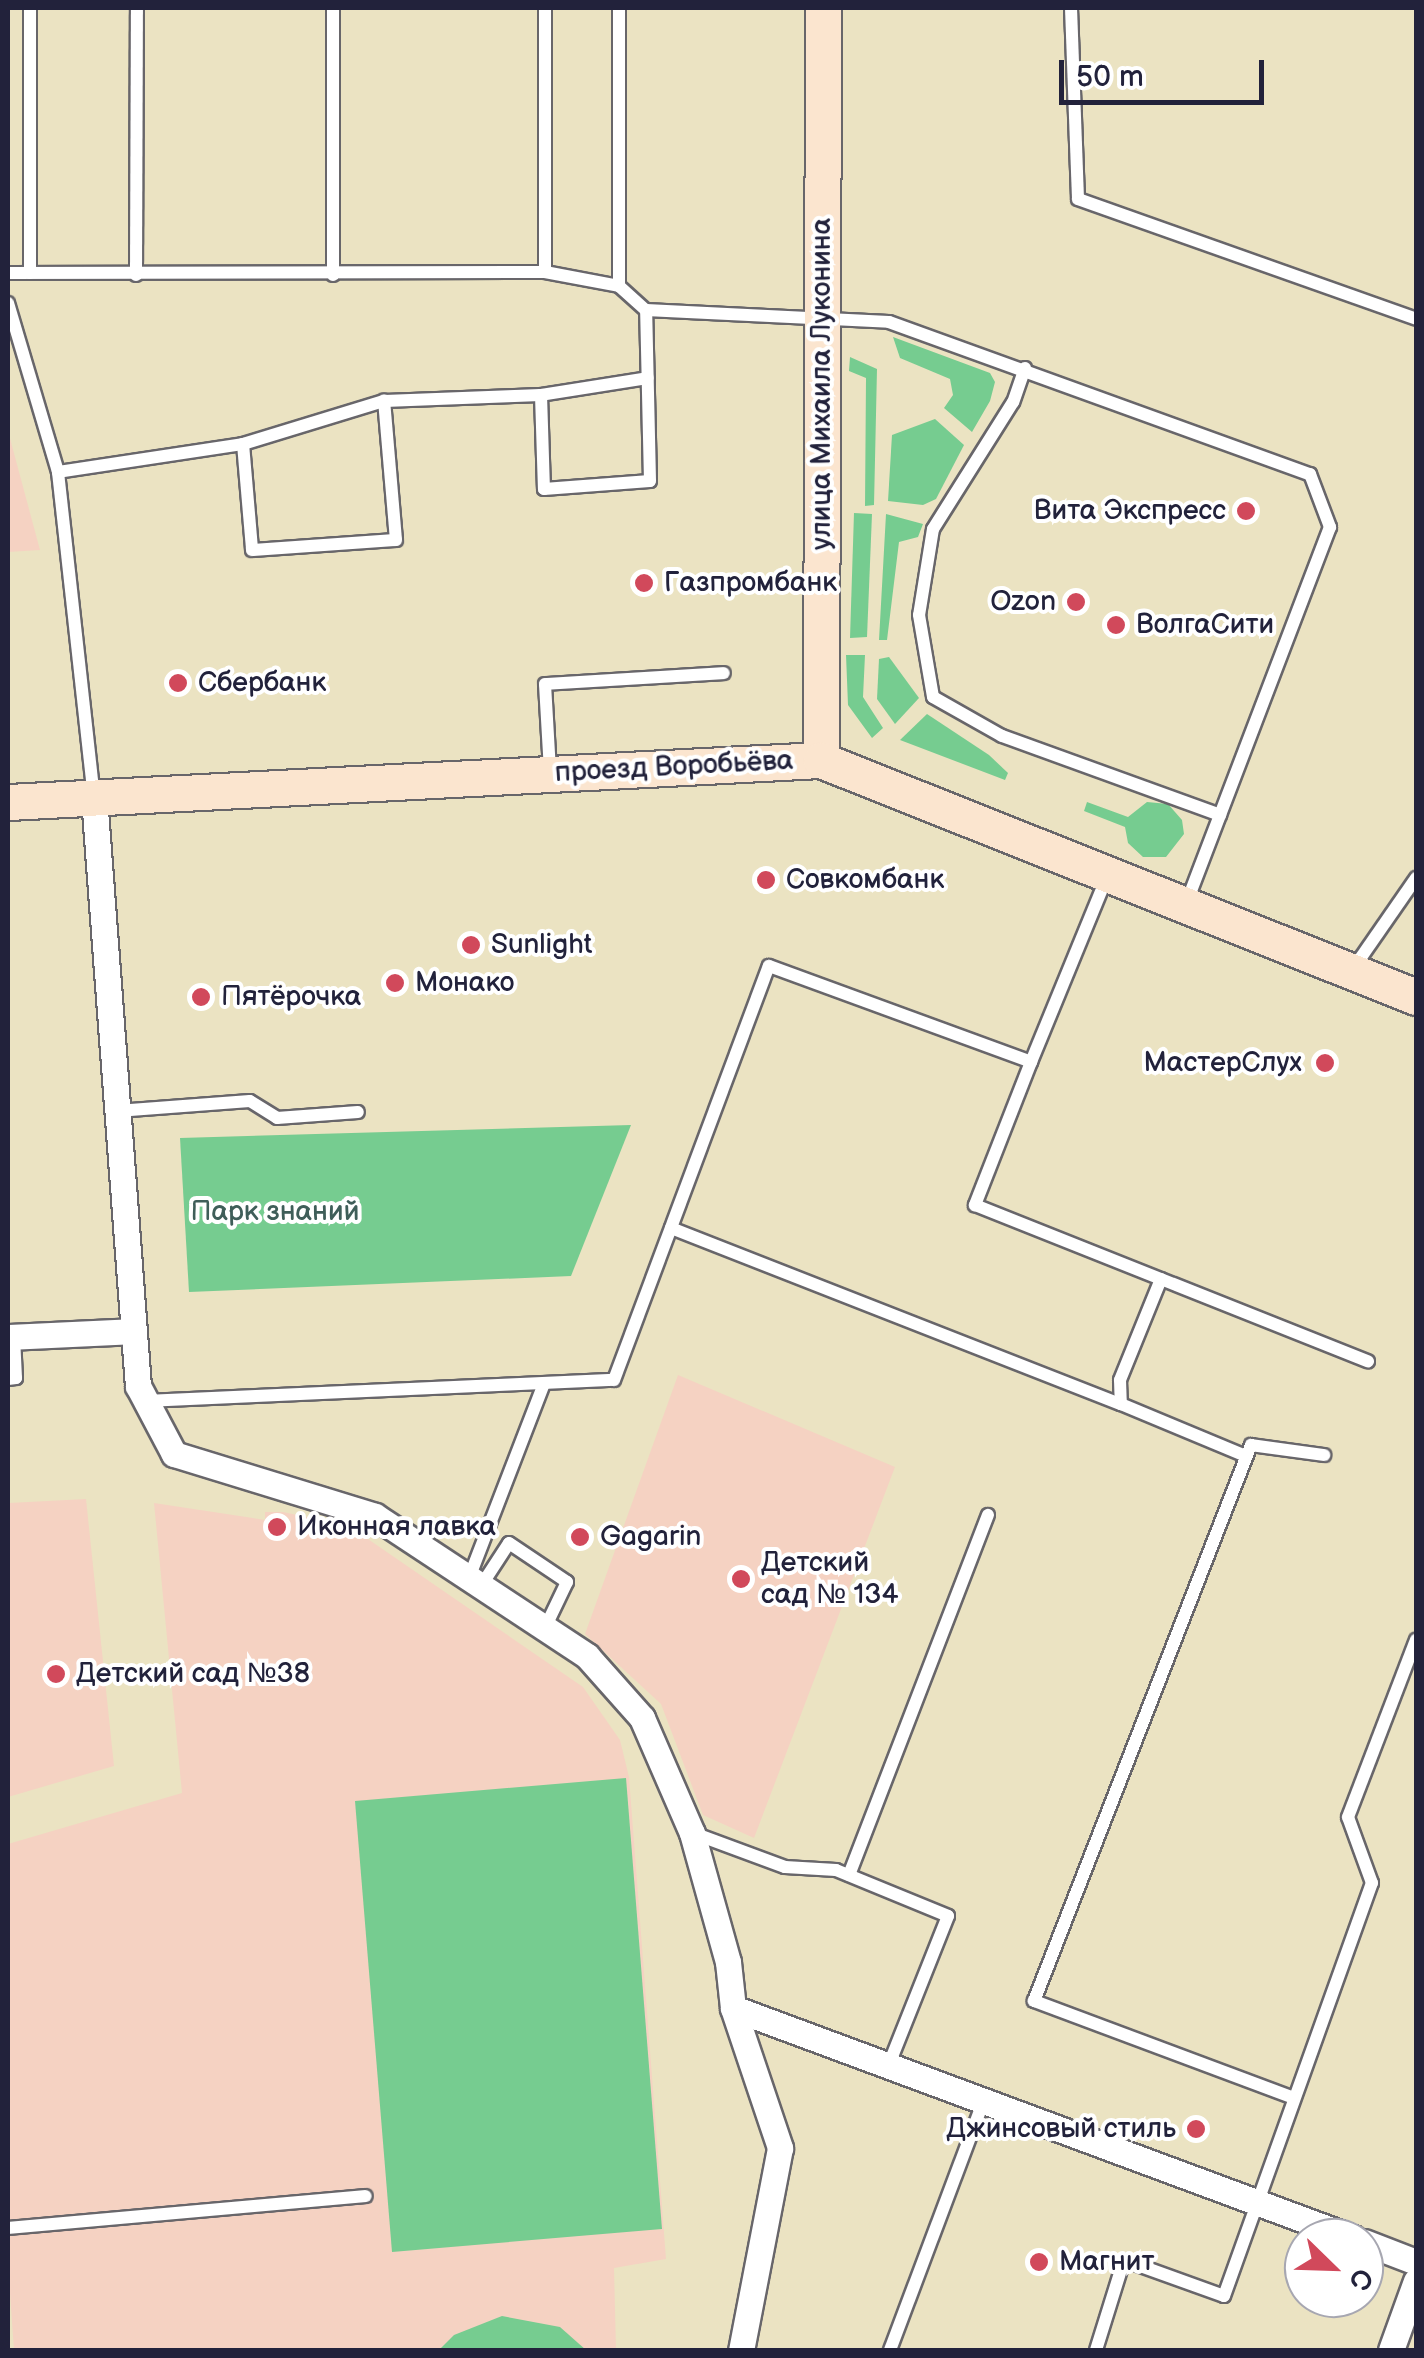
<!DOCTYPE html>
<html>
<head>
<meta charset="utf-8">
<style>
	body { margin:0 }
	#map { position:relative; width:1424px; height:2358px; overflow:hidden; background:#ebe3c2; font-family:"Balsamiq Sans",sans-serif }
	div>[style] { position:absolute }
	.built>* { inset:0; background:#f5d2c2 }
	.green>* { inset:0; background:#76cc90 }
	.roads { filter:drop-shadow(2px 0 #68666a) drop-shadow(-2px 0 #68666a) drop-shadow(0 2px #68666a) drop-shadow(0 -2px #68666a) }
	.service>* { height:12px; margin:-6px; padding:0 6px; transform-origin:6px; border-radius:6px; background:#fff }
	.minor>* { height:25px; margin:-12.5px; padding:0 12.5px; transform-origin:12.5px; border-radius:12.5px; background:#fff }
	.secondary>* { height:35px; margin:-17.5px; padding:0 17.5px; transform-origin:17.5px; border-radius:17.5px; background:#fbe5cf }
	.dots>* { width:28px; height:28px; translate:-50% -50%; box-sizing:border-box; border:5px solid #fff; border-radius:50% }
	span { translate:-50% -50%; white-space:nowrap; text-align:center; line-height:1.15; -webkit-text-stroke:8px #fff; paint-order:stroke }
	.street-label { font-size:28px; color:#22223b }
	.poi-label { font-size:28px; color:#22223b }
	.right { translate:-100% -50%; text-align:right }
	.left { translate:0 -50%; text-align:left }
	.park-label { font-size:28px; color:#3f5e59 }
	.frame { position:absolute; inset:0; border:10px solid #22223b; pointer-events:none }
	.north { position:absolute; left:1284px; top:2218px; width:100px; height:100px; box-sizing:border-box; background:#fff; border:2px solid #a7a7b1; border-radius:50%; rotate:113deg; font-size:28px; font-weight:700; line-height:40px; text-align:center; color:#22223b }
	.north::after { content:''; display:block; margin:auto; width:35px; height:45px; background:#d1495b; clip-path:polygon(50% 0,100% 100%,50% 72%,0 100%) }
	.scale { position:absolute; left:1059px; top:60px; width:205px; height:45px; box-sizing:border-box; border:5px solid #22223b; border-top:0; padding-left:12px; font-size:30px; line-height:35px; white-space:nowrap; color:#22223b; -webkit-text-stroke:8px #fff; paint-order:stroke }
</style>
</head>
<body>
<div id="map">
	<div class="built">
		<i style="clip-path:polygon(8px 431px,40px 550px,8px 552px)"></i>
		<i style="clip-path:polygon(678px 1375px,895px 1467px,754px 1838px,703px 1815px,661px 1704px,585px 1634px)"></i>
		<i style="clip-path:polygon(8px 1493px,9px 1503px,86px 1499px,114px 1766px,8px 1797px)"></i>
		<i style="clip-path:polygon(154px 1503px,265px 1520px,265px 1512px,283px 1512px,349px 1526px,583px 1687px,620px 1740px,629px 1777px,666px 2259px,614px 2268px,616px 2350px,14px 2350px,8px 2265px,8px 1844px,182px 1793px)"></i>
	</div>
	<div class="green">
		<i style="clip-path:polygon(893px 337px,990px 373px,995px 382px,990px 401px,972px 432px,944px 408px,953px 395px,950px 379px,900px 358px)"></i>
		<i style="clip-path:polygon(850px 357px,877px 369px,874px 505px,865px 506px,866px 378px,849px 371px)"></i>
		<i style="clip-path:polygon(935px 419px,964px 445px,936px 499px,923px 505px,888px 501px,892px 435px)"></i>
		<i style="clip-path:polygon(854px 513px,872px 514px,867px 637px,850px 638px)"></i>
		<i style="clip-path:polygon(886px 514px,923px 524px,918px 537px,899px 542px,887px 640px,879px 640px)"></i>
		<i style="clip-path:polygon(846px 655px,865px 655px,863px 697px,883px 728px,872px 738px,848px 705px)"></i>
		<i style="clip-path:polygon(889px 657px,919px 698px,895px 724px,877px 699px,879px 659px)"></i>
		<i style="clip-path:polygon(927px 714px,989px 755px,1008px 773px,1005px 780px,900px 740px)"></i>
		<i style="clip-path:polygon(1087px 802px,1128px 817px,1147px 802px,1168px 804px,1182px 820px,1184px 834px,1166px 857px,1143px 857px,1128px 843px,1125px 827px,1084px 811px)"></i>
		<i style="clip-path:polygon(631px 1125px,571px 1276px,189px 1292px,180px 1138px)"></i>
		<i style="clip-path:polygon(626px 1778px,662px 2229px,392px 2252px,355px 1801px)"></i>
		<i style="clip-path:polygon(502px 2316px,560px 2327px,586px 2350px,439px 2350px,454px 2335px)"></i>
	</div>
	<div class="roads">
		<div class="service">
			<i style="left:1071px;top:8px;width:191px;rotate:87.9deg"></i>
			<i style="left:1078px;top:199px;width:359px;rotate:19.5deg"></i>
			<i style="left:545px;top:272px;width:264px;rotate:-90deg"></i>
			<i style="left:8px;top:273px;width:537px;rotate:-0.11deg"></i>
			<i style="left:545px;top:272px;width:75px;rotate:10.7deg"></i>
			<i style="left:619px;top:286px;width:36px;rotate:42deg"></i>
			<i style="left:646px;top:310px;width:243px;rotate:2.8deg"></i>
			<i style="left:889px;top:322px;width:448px;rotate:19.9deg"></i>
			<i style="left:1310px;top:474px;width:57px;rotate:69.3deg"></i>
			<i style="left:1330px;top:527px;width:400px;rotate:110.9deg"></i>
			<i style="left:30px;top:273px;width:265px;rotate:-90deg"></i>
			<i style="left:136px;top:275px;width:267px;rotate:-89.8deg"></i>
			<i style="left:333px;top:275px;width:267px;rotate:-90deg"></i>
			<i style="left:619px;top:286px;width:278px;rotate:-90deg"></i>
			<i style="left:8px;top:303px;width:176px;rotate:73.5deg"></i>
			<i style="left:58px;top:472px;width:326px;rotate:83.7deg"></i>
			<i style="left:1025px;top:368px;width:36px;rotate:109deg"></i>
			<i style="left:1013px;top:402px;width:150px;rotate:122.2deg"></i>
			<i style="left:933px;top:529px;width:87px;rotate:99.2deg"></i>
			<i style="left:919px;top:615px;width:83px;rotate:80.3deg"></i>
			<i style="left:933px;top:697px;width:79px;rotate:29.5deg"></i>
			<i style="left:1002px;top:736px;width:232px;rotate:19.9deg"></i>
			<i style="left:541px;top:395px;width:108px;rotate:-9deg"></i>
			<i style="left:243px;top:444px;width:147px;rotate:-17deg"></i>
			<i style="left:58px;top:472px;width:187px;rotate:-8.6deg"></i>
			<i style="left:243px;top:444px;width:106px;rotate:85.1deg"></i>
			<i style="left:252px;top:550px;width:144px;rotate:-4deg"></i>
			<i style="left:396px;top:540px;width:140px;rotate:-94.9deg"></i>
			<i style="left:384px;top:401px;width:157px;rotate:-2.2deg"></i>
			<i style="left:541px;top:395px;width:94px;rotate:88.2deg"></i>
			<i style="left:544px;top:489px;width:106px;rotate:-4.3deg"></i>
			<i style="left:650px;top:481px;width:171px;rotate:-91.3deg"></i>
			<i style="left:550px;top:771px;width:87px;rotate:-93.3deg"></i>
			<i style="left:545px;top:684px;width:179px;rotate:-3.5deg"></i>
			<i style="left:1353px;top:969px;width:111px;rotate:-55.3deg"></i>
			<i style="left:1031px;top:1062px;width:154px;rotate:111.4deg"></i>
			<i style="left:975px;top:1205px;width:423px;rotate:21.7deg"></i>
			<i style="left:117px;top:1111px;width:133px;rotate:-4.3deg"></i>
			<i style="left:250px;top:1101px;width:32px;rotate:32deg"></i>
			<i style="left:277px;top:1118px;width:81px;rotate:-4.2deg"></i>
			<i style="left:671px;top:1228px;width:483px;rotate:21.4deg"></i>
			<i style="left:1161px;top:1279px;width:109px;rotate:112.1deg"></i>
			<i style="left:1120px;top:1380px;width:24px;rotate:88deg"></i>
			<i style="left:1121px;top:1404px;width:135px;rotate:22.6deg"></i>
			<i style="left:8px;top:1379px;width:8px;rotate:-7deg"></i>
			<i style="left:16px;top:1378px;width:41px;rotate:-92.8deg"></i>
			<i style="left:146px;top:1401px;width:468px;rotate:-2.6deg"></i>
			<i style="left:614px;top:1380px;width:442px;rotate:-69.5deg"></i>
			<i style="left:769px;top:966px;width:279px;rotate:20.1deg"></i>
			<i style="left:1031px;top:1062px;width:200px;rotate:-67.7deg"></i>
			<i style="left:469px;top:1578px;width:208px;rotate:-68.9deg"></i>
			<i style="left:481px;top:1586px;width:51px;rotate:-56.9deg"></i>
			<i style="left:509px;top:1543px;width:70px;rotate:33.9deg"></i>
			<i style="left:567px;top:1582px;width:51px;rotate:115.6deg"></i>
			<i style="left:693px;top:1833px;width:98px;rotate:20.3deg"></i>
			<i style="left:785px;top:1867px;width:51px;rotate:3.4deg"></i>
			<i style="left:836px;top:1870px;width:121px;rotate:22.3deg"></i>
			<i style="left:948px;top:1916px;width:162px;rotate:111.7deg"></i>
			<i style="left:849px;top:1875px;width:386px;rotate:-68.9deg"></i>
			<i style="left:1294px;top:2098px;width:278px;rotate:-159.5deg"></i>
			<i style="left:1034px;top:2001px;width:597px;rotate:-68.68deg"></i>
			<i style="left:1251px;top:1445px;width:74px;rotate:7.8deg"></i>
			<i style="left:8px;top:2228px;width:359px;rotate:-5.1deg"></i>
			<i style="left:890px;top:2350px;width:264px;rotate:-69.4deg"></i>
			<i style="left:1096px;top:2350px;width:94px;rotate:-72.7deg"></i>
			<i style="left:1124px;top:2260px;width:106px;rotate:19.8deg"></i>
			<i style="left:1224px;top:2296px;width:439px;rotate:-70.3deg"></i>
			<i style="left:1372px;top:1883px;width:70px;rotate:-110deg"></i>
			<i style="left:1348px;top:1817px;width:190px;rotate:-69deg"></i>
		</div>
		<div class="minor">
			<i style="left:94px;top:797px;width:591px;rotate:85.73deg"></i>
			<i style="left:138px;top:1386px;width:77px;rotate:62.1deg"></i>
			<i style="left:174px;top:1454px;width:210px;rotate:17.1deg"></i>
			<i style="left:375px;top:1516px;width:254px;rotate:33.4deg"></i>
			<i style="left:587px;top:1656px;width:83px;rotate:48.4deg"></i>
			<i style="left:642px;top:1718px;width:125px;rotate:66.5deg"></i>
			<i style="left:692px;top:1833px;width:134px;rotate:74.4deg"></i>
			<i style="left:728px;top:1962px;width:46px;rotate:83.8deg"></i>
			<i style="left:733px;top:2008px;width:148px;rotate:71.4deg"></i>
			<i style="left:780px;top:2148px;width:206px;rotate:100.9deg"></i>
			<i style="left:8px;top:1337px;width:126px;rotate:-2.7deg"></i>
			<i style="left:733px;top:2008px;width:661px;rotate:20.35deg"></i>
			<i style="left:1364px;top:2242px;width:56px;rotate:21deg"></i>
			<i style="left:1391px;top:2350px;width:73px;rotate:-70.1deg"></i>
		</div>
		<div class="secondary">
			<i style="left:821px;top:760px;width:752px;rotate:-89.85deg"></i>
			<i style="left:8px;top:802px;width:814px;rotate:-2.96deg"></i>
			<i style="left:821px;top:760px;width:640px;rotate:21.72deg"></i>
		</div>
	</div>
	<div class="dots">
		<i style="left:1246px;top:511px;background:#d1495b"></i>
		<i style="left:644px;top:583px;background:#d1495b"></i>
		<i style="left:1076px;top:602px;background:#d1495b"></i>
		<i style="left:1116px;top:625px;background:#d1495b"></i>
		<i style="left:178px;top:683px;background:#d1495b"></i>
		<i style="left:766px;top:880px;background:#d1495b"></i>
		<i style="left:471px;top:945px;background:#d1495b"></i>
		<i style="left:395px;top:983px;background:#d1495b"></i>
		<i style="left:201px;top:997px;background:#d1495b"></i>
		<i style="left:1325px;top:1063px;background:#d1495b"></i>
		<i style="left:277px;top:1527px;background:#d1495b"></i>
		<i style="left:580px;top:1537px;background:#d1495b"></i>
		<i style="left:741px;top:1579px;background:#d1495b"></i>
		<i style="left:56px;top:1674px;background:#d1495b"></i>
		<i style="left:1196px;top:2129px;background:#d1495b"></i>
		<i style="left:1039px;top:2262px;background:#d1495b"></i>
	</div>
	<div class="street-label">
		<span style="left:822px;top:384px;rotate:-90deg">улица Михаила Луконина</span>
		<span style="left:674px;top:767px;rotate:-3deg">проезд Воробьёва</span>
	</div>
	<div class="poi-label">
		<span class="right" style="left:1226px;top:511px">Вита Экспресс</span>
		<span class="left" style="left:664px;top:583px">Газпромбанк</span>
		<span class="right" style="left:1056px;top:602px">Ozon</span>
		<span class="left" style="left:1136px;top:625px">ВолгаСити</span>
		<span class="left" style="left:198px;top:683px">Сбербанк</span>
		<span class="left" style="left:786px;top:880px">Совкомбанк</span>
		<span class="left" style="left:491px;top:945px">Sunlight</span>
		<span class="left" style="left:415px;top:983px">Монако</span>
		<span class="left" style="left:221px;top:997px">Пятёрочка</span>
		<span class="right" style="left:1302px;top:1063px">МастерСлух</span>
		<span class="left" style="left:297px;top:1527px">Иконная лавка</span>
		<span class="left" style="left:600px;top:1537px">Gagarin</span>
		<span class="left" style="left:761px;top:1579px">Детский<br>сад № 134</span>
		<span class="left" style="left:76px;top:1674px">Детский сад №38</span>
		<span class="right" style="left:1176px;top:2129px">Джинсовый стиль</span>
		<span class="left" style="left:1059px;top:2262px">Магнит</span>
	</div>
	<div class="park-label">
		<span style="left:275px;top:1212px">Парк знаний</span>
	</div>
	<div class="frame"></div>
	<div class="north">С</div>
	<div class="scale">50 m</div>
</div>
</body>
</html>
